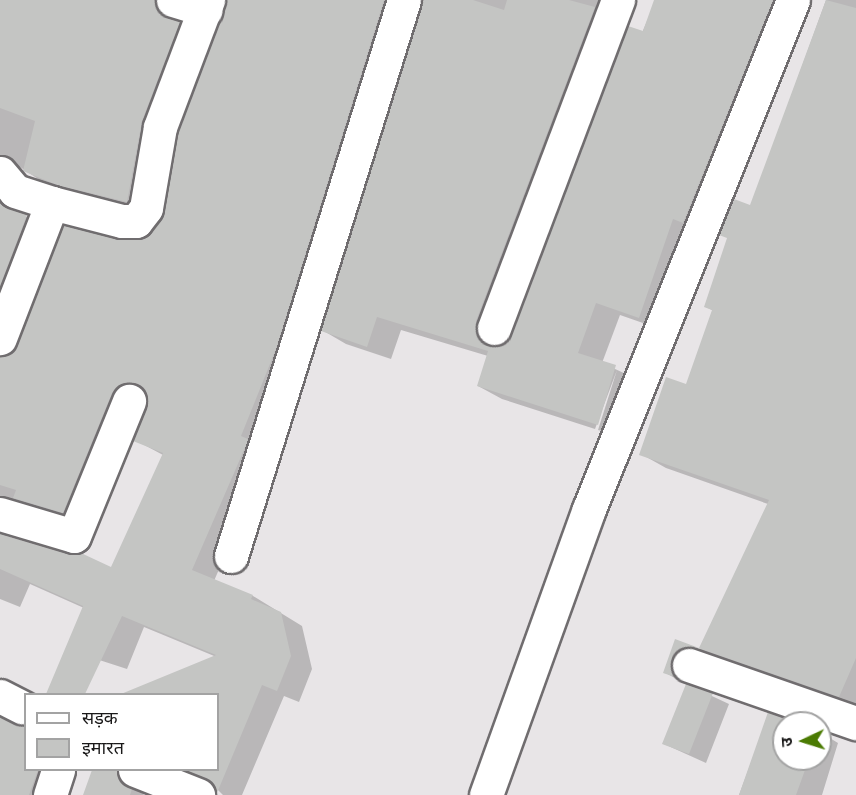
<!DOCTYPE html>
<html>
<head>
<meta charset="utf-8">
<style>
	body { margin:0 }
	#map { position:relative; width:856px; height:795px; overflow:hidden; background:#e8e5e7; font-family:Lora,"Noto Sans Devanagari",serif }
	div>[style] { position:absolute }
	.shadow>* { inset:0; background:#0003 }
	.building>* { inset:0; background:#c4c5c3 }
	.roads { filter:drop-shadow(2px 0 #706d6f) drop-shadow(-2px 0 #706d6f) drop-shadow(0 2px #706d6f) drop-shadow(0 -2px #706d6f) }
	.minor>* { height:33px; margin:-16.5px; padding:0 16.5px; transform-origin:16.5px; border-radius:16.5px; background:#fff }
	span { translate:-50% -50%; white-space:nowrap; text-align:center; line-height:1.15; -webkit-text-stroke:6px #fff; paint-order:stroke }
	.legend { position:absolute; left:24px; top:693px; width:195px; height:78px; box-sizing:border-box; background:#fff; border:2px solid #a3a3a3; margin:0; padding:8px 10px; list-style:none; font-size:18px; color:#1a1919 }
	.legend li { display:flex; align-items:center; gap:12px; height:30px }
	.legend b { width:30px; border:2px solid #a3a3a3 }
	.north { position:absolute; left:772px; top:711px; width:60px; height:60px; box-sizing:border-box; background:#fff; border:2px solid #a3a3a3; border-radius:50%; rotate:266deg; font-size:16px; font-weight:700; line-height:24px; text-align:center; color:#1a1919 }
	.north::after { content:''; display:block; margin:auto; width:21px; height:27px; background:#4b7b03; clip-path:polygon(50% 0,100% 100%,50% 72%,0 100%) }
</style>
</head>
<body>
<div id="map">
	<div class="shadow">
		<i style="clip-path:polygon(0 0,178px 0,174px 7px,178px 22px,199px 34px,148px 210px,47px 185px,20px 167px,8px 169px,5px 198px,17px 212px,46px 227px,0 333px)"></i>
		<i style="clip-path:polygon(evenodd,226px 0,392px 0,268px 455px,214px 581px,253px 596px,302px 626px,312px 669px,299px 702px,284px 696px,242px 795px,223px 795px,210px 782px,178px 770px,218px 770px,218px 694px,204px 694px,219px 658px,144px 627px,127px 669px,90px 657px,84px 608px,30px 584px,20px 607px,0 599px,0 370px,5px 357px,117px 241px,136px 241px,151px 234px,163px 220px,226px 0,148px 397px,135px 440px,163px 455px,112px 569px,8px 537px,3px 533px,3px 521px,85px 524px,140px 398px,148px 397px)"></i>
		<i style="clip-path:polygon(422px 0,618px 0,499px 335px,501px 345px,513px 335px,656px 0,801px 0,663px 330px,620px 315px,602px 363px,639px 380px,622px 437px,598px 430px,617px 370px,595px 429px,502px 399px,478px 386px,488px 356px,401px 330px,391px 359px,346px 344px,322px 330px)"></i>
		<i style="clip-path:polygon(826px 0,856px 0,856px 707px,696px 673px,699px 690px,729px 704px,706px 763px,664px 744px,687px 685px,664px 672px,676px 641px,700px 650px,768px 504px,666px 468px,641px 454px,687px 385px,714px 311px,706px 307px,751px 207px)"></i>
		<i style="clip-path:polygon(769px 714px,794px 723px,784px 723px,784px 759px,820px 759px,820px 732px,838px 743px,822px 795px,739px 795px)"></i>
		<i style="clip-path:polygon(0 718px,26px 770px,72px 770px,61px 795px,0 795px)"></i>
		<i style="clip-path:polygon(94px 770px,146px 770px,138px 787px,144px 795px,85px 795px)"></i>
	</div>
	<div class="building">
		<i style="clip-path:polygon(0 0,155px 0,160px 13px,180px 22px,142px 121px,127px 202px,57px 185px,23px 171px,35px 121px,0 108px)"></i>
		<i style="clip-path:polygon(226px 0,384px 0,276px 349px,241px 436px,248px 439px,247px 443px,192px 570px,253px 595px,251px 599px,281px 612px,291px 656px,277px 691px,262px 685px,217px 793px,205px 778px,185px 770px,218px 770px,218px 694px,121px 694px,216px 655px,122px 616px,85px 694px,46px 694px,83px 606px,0 569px,0 534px,69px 554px,81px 553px,111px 567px,163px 453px,133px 441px,147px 408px,144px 390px,127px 382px,112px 393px,63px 513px,13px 498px,16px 490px,0 485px,0 356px,11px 353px,17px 345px,63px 225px,117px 239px,136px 240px,145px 238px,161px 219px,178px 132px)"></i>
		<i style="clip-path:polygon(422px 0,473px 0,504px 10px,507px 0,569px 0,595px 7px,476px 321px,479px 339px,496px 347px,512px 335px,628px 26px,643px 31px,654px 0,773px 0,683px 223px,673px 219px,639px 318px,596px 303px,578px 353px,616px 365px,598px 425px,477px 386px,488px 351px,377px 317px,367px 347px,321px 331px)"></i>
		<i style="clip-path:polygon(826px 0,856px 8px,856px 658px,839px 697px,695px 647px,677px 650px,672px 658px,675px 677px,663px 673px,675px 639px,699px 648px,769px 500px,639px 455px,666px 377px,686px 384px,712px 310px,704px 307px,727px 238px,719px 235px,734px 199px,750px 205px)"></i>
		<i style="clip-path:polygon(0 202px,27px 215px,0 286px)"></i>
		<i style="clip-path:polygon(686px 684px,713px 693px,689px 754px,662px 744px)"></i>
		<i style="clip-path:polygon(768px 712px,799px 723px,784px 723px,784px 759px,809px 759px,796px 795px,739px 795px)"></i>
		<i style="clip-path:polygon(0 717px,26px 725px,26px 770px,38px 770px,29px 795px,0 795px)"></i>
		<i style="clip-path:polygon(92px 770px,117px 770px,120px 781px,132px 789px,130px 795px,83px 795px)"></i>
	</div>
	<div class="roads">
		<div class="minor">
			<i style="left:173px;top:0;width:34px;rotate:17deg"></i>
			<i style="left:0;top:173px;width:23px;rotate:50deg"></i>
			<i style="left:15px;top:191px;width:39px;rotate:18deg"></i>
			<i style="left:52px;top:203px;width:145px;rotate:111.1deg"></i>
			<i style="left:52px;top:203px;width:72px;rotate:14.4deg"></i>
			<i style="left:122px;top:221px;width:14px"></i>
			<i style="left:136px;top:221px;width:16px;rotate:-52deg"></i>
			<i style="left:146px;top:208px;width:82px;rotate:-80.2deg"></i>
			<i style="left:160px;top:127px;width:136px;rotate:-69.3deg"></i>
			<i style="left:494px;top:328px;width:351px;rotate:-69.3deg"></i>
			<i style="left:0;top:514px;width:77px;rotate:16.6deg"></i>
			<i style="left:74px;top:536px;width:146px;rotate:-67.8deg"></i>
			<i style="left:231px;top:556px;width:582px;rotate:-72.72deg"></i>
			<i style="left:689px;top:665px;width:177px;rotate:19.2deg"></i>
			<i style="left:0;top:696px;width:25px;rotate:27deg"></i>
			<i style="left:135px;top:770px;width:68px;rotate:21.6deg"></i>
			<i style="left:50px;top:795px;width:26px;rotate:-72deg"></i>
			<i style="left:486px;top:795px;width:304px;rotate:-70.2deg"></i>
			<i style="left:589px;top:509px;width:548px;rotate:-68.16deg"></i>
		</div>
	</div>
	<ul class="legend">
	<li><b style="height:8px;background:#fff"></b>सड़क</li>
	<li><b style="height:16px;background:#c4c5c3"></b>इमारत</li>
	</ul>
	<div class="north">उ</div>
</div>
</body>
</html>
